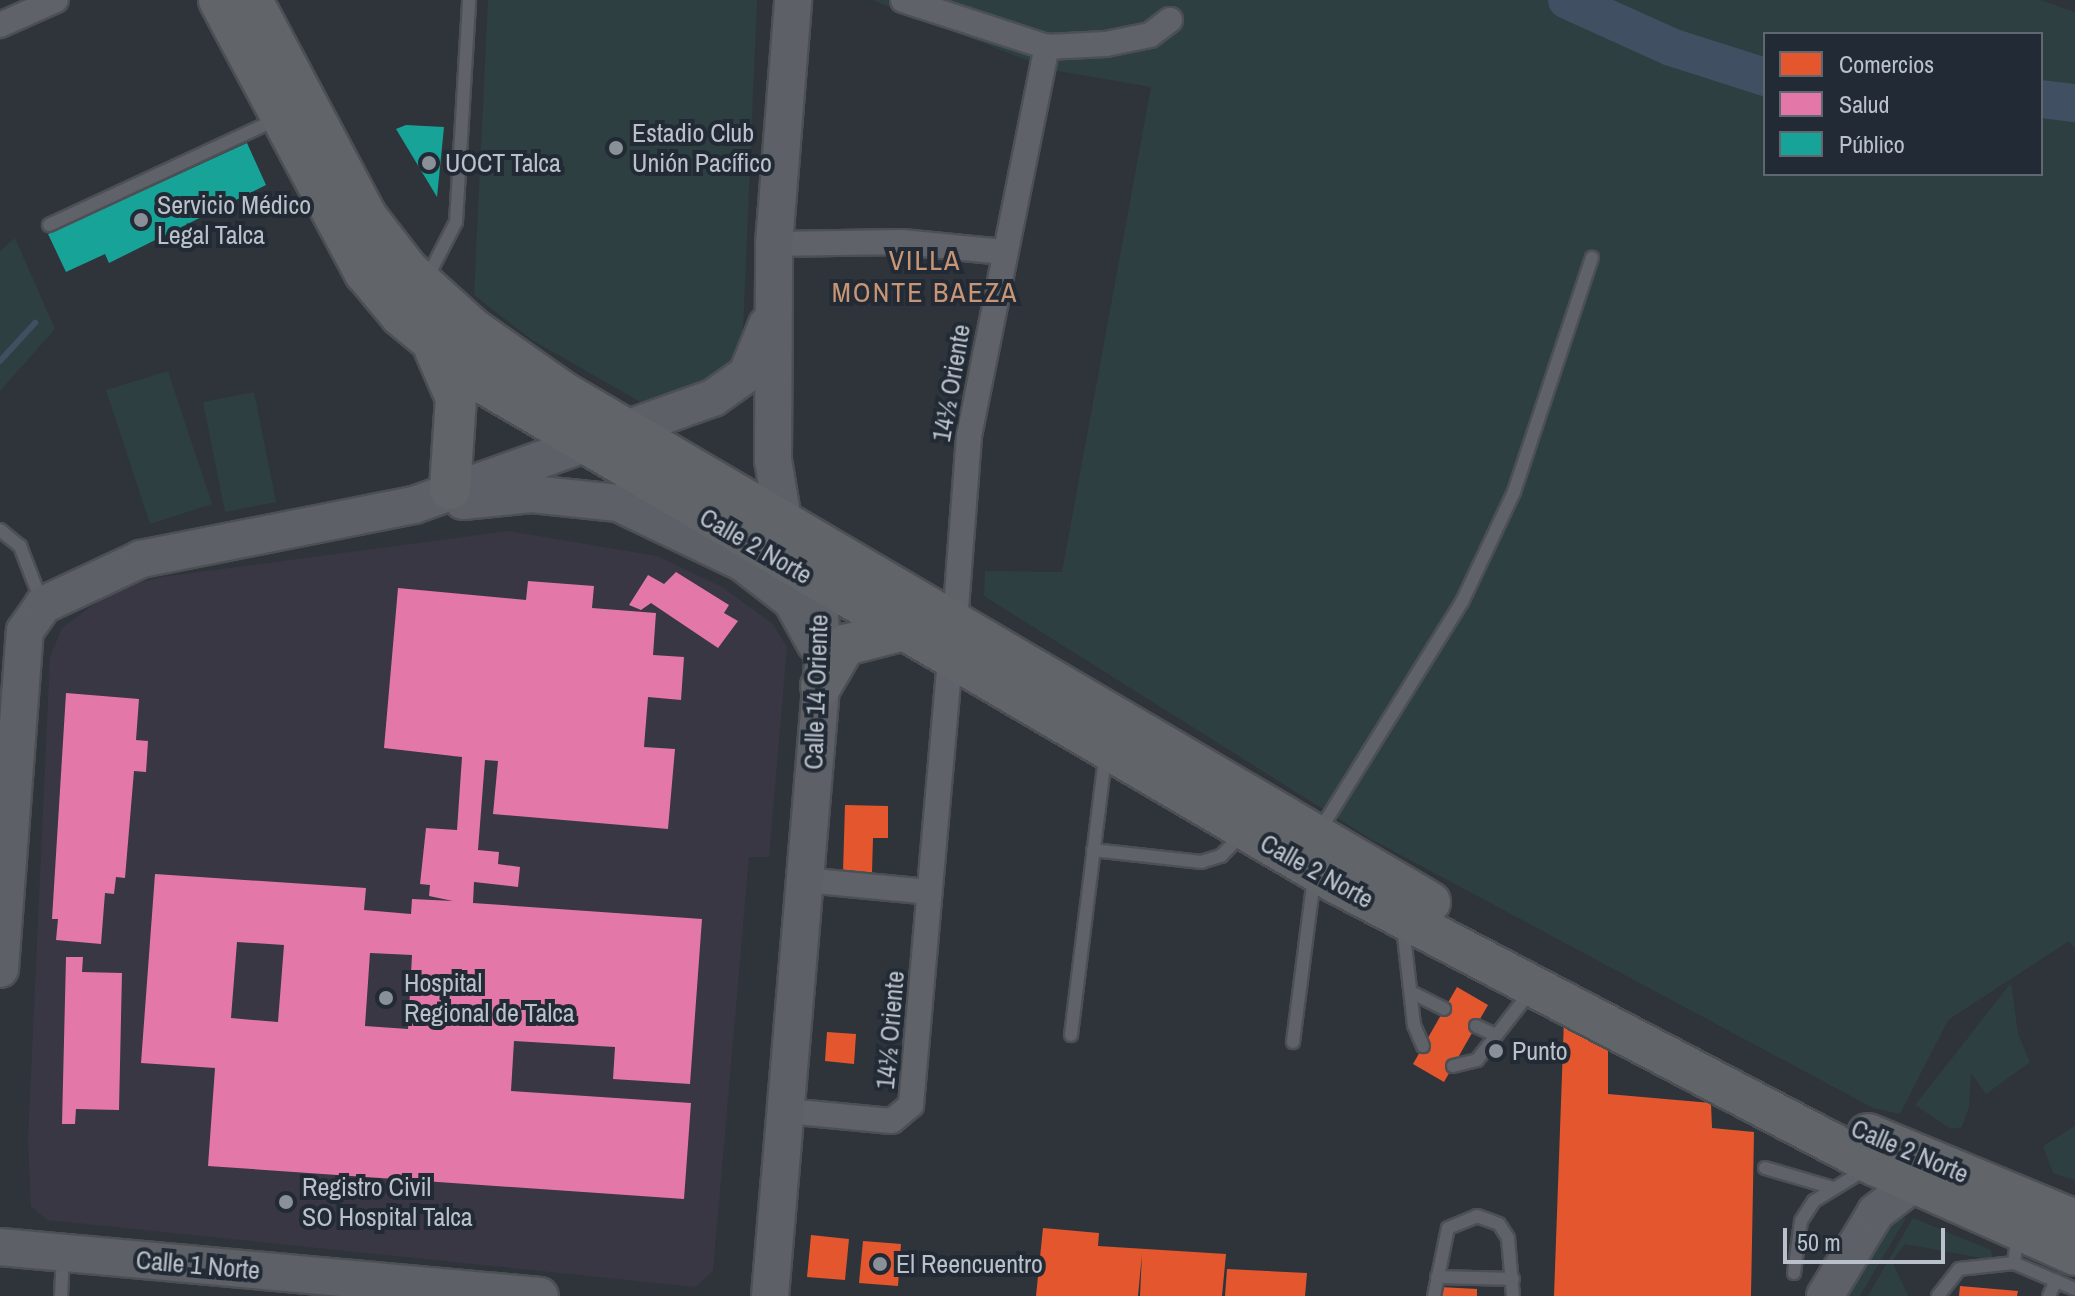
<!DOCTYPE html>
<html>
<head>
<meta charset="utf-8">
<style>
	body { margin:0 }
	#map { position:relative; width:2075px; height:1296px; overflow:hidden; background:#2f343a; font-family:"Archivo Narrow",sans-serif }
	div>[style] { position:absolute }
	.medical>* { inset:0; background:#383743 }
	.green>* { inset:0; background:#2d3f40 }
	.shops>* { inset:0; background:#e4572e }
	.health>* { inset:0; background:#e377a8 }
	.public>* { inset:0; background:#17a398 }
	.stream>* { height:6px; margin:-3px; padding:0 3px; transform-origin:3px; border-radius:3px; background:#405062 }
	.river>* { height:38px; margin:-19px; padding:0 19px; transform-origin:19px; border-radius:19px; background:#405062 }
	.roads { filter:drop-shadow(2px 0 #4c5055) drop-shadow(-2px 0 #4c5055) drop-shadow(0 2px #4c5055) drop-shadow(0 -2px #4c5055) }
	.lane>* { height:12px; margin:-6px; padding:0 6px; transform-origin:6px; border-radius:6px; background:#5f6268 }
	.street>* { height:24px; margin:-12px; padding:0 12px; transform-origin:12px; border-radius:12px; background:#5f6268 }
	.secondary>* { height:36px; margin:-18px; padding:0 18px; transform-origin:18px; border-radius:18px; background:#5d6167 }
	.primary>* { height:40px; margin:-20px; padding:0 20px; transform-origin:20px; border-radius:20px; background:#61656a }
	.dots>* { width:22px; height:22px; translate:-50% -50%; box-sizing:border-box; border:4px solid #222b35; border-radius:50% }
	span { translate:-50% -50%; white-space:nowrap; text-align:center; line-height:1.15; -webkit-text-stroke:8px #222b35; paint-order:stroke }
	.poi-label { font-size:26px; color:#bac1ca }
	.left { translate:0 -50%; text-align:left }
	.street-label { font-size:26px; color:#bac1ca }
	.neighbourhood-label { font-size:28px; color:#c99575; letter-spacing:2px }
	.legend { position:absolute; left:1763px; top:32px; width:280px; height:144px; box-sizing:border-box; background:#222b35; border:2px solid #5f6771; margin:0; padding:10px 14px; list-style:none; font-size:24px; color:#bac1ca }
	.legend li { display:flex; align-items:center; gap:16px; height:40px }
	.legend b { width:40px; border:2px solid #5f6771 }
	.scale { position:absolute; left:1783px; top:1228px; width:162px; height:36px; box-sizing:border-box; border:4px solid #bac1ca; border-top:0; padding-left:10px; font-size:24px; line-height:28px; white-space:nowrap; color:#bac1ca; -webkit-text-stroke:6px #222b35; paint-order:stroke }
</style>
</head>
<body>
<div id="map">
	<div class="medical">
		<i style="clip-path:polygon(509px 531px,657px 556px,722px 587px,772px 623px,787px 647px,769px 857px,749px 857px,713px 1271px,695px 1287px,47px 1220px,31px 1206px,28px 1140px,50px 657px,62px 628px,116px 588px,161px 577px)"></i>
	</div>
	<div class="green">
		<i style="clip-path:polygon(488px 0,757px 0,742px 354px,721px 375px,649px 407px,532px 340px,474px 295px)"></i>
		<i style="clip-path:polygon(evenodd,872px 0,2040px 0,2075px 12px,2075px 949px,2069px 941px,1948px 1020px,1900px 1114px,1873px 1108px,1369px 838px,984px 596px,985px 571px,1062px 572px,1151px 87px,1052px 70px,872px 0,1765px 34px,2041px 34px,2041px 174px,1765px 174px,1765px 34px)"></i>
		<i style="clip-path:polygon(15px 238px,55px 329px,0 391px,0 251px)"></i>
		<i style="clip-path:polygon(168px 371px,212px 504px,150px 524px,106px 390px)"></i>
		<i style="clip-path:polygon(254px 392px,276px 502px,225px 512px,203px 402px)"></i>
		<i style="clip-path:polygon(2011px 983px,2018px 1034px,2030px 1062px,1986px 1094px,1971px 1073px,1969px 1107px,1962px 1127px,1951px 1129px,1915px 1105px)"></i>
		<i style="clip-path:polygon(2075px 1126px,2075px 1180px,2053px 1173px,2043px 1146px)"></i>
		<i style="clip-path:polygon(1892px 1218px,1906px 1218px,1860px 1296px,1843px 1296px)"></i>
		<i style="clip-path:polygon(1913px 1218px,1991px 1250px,1993px 1260px,1905px 1244px,1892px 1261px,1908px 1296px,1868px 1296px)"></i>
	</div>
	<div class="shops">
		<i style="clip-path:polygon(845px 805px,888px 806px,888px 838px,873px 838px,872px 872px,843px 872px)"></i>
		<i style="clip-path:polygon(1457px 987px,1488px 1005px,1444px 1082px,1413px 1064px)"></i>
		<i style="clip-path:polygon(1564px 1019px,1608px 1047px,1608px 1094px,1711px 1103px,1712px 1128px,1754px 1132px,1751px 1296px,1554px 1296px)"></i>
		<i style="clip-path:polygon(827px 1032px,856px 1034px,854px 1064px,825px 1061px)"></i>
		<i style="clip-path:polygon(1043px 1228px,1099px 1233px,1098px 1246px,1226px 1254px,1222px 1296px,1140px 1296px,1142px 1254px,1138px 1296px,1036px 1296px)"></i>
		<i style="clip-path:polygon(811px 1235px,849px 1239px,845px 1280px,807px 1277px)"></i>
		<i style="clip-path:polygon(863px 1241px,901px 1244px,898px 1286px,859px 1283px)"></i>
		<i style="clip-path:polygon(1227px 1269px,1307px 1273px,1305px 1296px,1225px 1296px)"></i>
		<i style="clip-path:polygon(1960px 1286px,2018px 1291px,2017px 1296px,1959px 1296px)"></i>
		<i style="clip-path:polygon(1440px 1287px,1477px 1289px,1477px 1296px,1440px 1296px)"></i>
	</div>
	<div class="health">
		<i style="clip-path:polygon(676px 572px,729px 605px,724px 613px,738px 621px,718px 648px,651px 603px,641px 610px,629px 605px,648px 575px,664px 584px)"></i>
		<i style="clip-path:polygon(evenodd,528px 581px,594px 586px,592px 608px,656px 613px,653px 655px,684px 657px,681px 700px,648px 697px,644px 747px,675px 749px,668px 829px,493px 814px,498px 761px,485px 760px,478px 850px,499px 852px,498px 864px,520px 867px,518px 887px,474px 882px,473px 903px,702px 919px,690px 1084px,613px 1079px,615px 1047px,514px 1041px,511px 1091px,691px 1103px,684px 1199px,208px 1166px,215px 1068px,141px 1063px,155px 874px,366px 888px,364px 910px,411px 914px,412px 899px,453px 901px,429px 896px,430px 885px,420px 884px,426px 828px,457px 830px,462px 757px,384px 748px,398px 588px,526px 600px,528px 581px,237px 942px,284px 945px,278px 1022px,231px 1018px,237px 942px,528px 581px,370px 953px,412px 955px,408px 1029px,365px 1026px,370px 953px)"></i>
		<i style="clip-path:polygon(66px 693px,139px 699px,136px 740px,148px 741px,146px 772px,134px 771px,125px 878px,116px 877px,114px 894px,105px 893px,101px 944px,56px 940px,58px 919px,52px 919px)"></i>
		<i style="clip-path:polygon(66px 957px,83px 957px,82px 972px,122px 973px,119px 1110px,76px 1109px,75px 1124px,62px 1124px)"></i>
	</div>
	<div class="public">
		<i style="clip-path:polygon(406px 125px,444px 127px,437px 197px,396px 129px)"></i>
		<i style="clip-path:polygon(247px 143px,266px 185px,109px 263px,105px 254px,66px 272px,48px 234px)"></i>
	</div>
	<div class="stream">
		<i style="left:0;top:361px;width:52px;rotate:-47.4deg"></i>
	</div>
	<div class="river">
		<i style="left:1567px;top:0;width:114px;rotate:24.3deg"></i>
		<i style="left:1671px;top:47px;width:99px;rotate:17.7deg"></i>
		<i style="left:2041px;top:99px;width:34px;rotate:7deg"></i>
	</div>
	<div class="roads">
		<div class="lane">
			<i style="left:49px;top:225px;width:249px;rotate:-24.9deg"></i>
			<i style="left:426px;top:280px;width:65px;rotate:-62.7deg"></i>
			<i style="left:456px;top:222px;width:222px;rotate:-86.6deg"></i>
			<i style="left:0;top:530px;width:26px;rotate:39deg"></i>
			<i style="left:20px;top:546px;width:61px;rotate:68.9deg"></i>
			<i style="left:1320px;top:830px;width:269px;rotate:-58.1deg"></i>
			<i style="left:1462px;top:602px;width:122px;rotate:-64.7deg"></i>
			<i style="left:1514px;top:492px;width:247px;rotate:-71.6deg"></i>
			<i style="left:1093px;top:850px;width:109px;rotate:6.3deg"></i>
			<i style="left:1201px;top:862px;width:21px;rotate:-17deg"></i>
			<i style="left:1221px;top:856px;width:32px;rotate:-46deg"></i>
			<i style="left:1403px;top:927px;width:99px;rotate:83.6deg"></i>
			<i style="left:1414px;top:1025px;width:23px;rotate:67deg"></i>
			<i style="left:1413px;top:993px;width:35px;rotate:27deg"></i>
			<i style="left:1476px;top:1026px;width:19px;rotate:25deg"></i>
			<i style="left:1071px;top:1035px;width:280px;rotate:-83deg"></i>
			<i style="left:1293px;top:1042px;width:164px;rotate:-82.7deg"></i>
			<i style="left:1453px;top:1066px;width:25px;rotate:-14deg"></i>
			<i style="left:1477px;top:1060px;width:88px;rotate:-52deg"></i>
			<i style="left:1765px;top:1168px;width:71px;rotate:16.4deg"></i>
			<i style="left:2018px;top:1234px;width:29px;rotate:98deg"></i>
			<i style="left:2014px;top:1263px;width:66px;rotate:23.1deg"></i>
			<i style="left:1794px;top:1273px;width:52px;rotate:-82.3deg"></i>
			<i style="left:1801px;top:1221px;width:24px;rotate:-57deg"></i>
			<i style="left:1814px;top:1201px;width:61px;rotate:-31.6deg"></i>
			<i style="left:1437px;top:1277px;width:76px;rotate:1.5deg"></i>
			<i style="left:61px;top:1296px;width:40px;rotate:-87.1deg"></i>
			<i style="left:1434px;top:1296px;width:69px;rotate:-78.4deg"></i>
			<i style="left:1448px;top:1228px;width:31px;rotate:-22deg"></i>
			<i style="left:1477px;top:1216px;width:23px;rotate:20deg"></i>
			<i style="left:1499px;top:1224px;width:17px;rotate:57deg"></i>
			<i style="left:1508px;top:1238px;width:58px;rotate:85.1deg"></i>
			<i style="left:1938px;top:1296px;width:34px;rotate:-52deg"></i>
			<i style="left:1959px;top:1269px;width:55px;rotate:-6.2deg"></i>
			<i style="left:2049px;top:1296px;width:17px;rotate:-66deg"></i>
		</div>
		<div class="street">
			<i style="left:903px;top:0;width:151px;rotate:18.1deg"></i>
			<i style="left:1047px;top:47px;width:59px;rotate:-2.9deg"></i>
			<i style="left:1106px;top:44px;width:45px;rotate:-11.6deg"></i>
			<i style="left:1150px;top:35px;width:25px;rotate:-37deg"></i>
			<i style="left:0;top:25px;width:61px;rotate:-24.1deg"></i>
			<i style="left:774px;top:244px;width:128px;rotate:-0.9deg"></i>
			<i style="left:902px;top:242px;width:102px;rotate:5.6deg"></i>
			<i style="left:955px;top:622px;width:187px;rotate:-85.7deg"></i>
			<i style="left:969px;top:436px;width:397px;rotate:-78.7deg"></i>
			<i style="left:805px;top:880px;width:125px;rotate:5.5deg"></i>
			<i style="left:786px;top:1111px;width:106px;rotate:5.4deg"></i>
			<i style="left:892px;top:1121px;width:25px;rotate:-40deg"></i>
			<i style="left:911px;top:1105px;width:448px;rotate:-85deg"></i>
		</div>
		<div class="secondary">
			<i style="left:463px;top:501px;width:69px;rotate:-5.8deg"></i>
			<i style="left:532px;top:494px;width:86px;rotate:6deg"></i>
			<i style="left:618px;top:503px;width:139px;rotate:25.6deg"></i>
			<i style="left:743px;top:563px;width:62px;rotate:37.8deg"></i>
			<i style="left:792px;top:601px;width:48px;rotate:61.3deg"></i>
			<i style="left:0;top:969px;width:339px;rotate:-85.8deg"></i>
			<i style="left:25px;top:631px;width:32px;rotate:-55deg"></i>
			<i style="left:43px;top:605px;width:108px;rotate:-25.1deg"></i>
			<i style="left:141px;top:559px;width:278px;rotate:-11.2deg"></i>
			<i style="left:414px;top:505px;width:318px;rotate:-19.7deg"></i>
			<i style="left:713px;top:398px;width:42px;rotate:-35.2deg"></i>
			<i style="left:747px;top:374px;width:53px;rotate:-67.8deg"></i>
			<i style="left:0;top:1247px;width:542px;rotate:5.18deg"></i>
			<i style="left:770px;top:1296px;width:635px;rotate:-85.21deg"></i>
			<i style="left:823px;top:663px;width:62px;rotate:-93.7deg"></i>
			<i style="left:819px;top:601px;width:89px;rotate:-114deg"></i>
			<i style="left:783px;top:520px;width:61px;rotate:-99.5deg"></i>
			<i style="left:773px;top:460px;width:216px;rotate:-89.7deg"></i>
			<i style="left:774px;top:244px;width:245px;rotate:-85.5deg"></i>
			<i style="left:1825px;top:1296px;width:98px;rotate:-58.7deg"></i>
			<i style="left:1876px;top:1212px;width:46px;rotate:-37.1deg"></i>
		</div>
		<div class="primary">
			<i style="left:219px;top:0;width:310px;rotate:61.9deg"></i>
			<i style="left:365px;top:273px;width:56px;rotate:50.1deg"></i>
			<i style="left:401px;top:316px;width:104px;rotate:39.5deg"></i>
			<i style="left:481px;top:382px;width:993px;rotate:30.36deg"></i>
			<i style="left:1338px;top:884px;width:605px;rotate:27.67deg"></i>
			<i style="left:1874px;top:1165px;width:220px;rotate:24.1deg"></i>
			<i style="left:252px;top:0;width:246px;rotate:62.1deg"></i>
			<i style="left:367px;top:217px;width:66px;rotate:52.4deg"></i>
			<i style="left:407px;top:269px;width:88px;rotate:42.2deg"></i>
			<i style="left:472px;top:328px;width:111px;rotate:35.1deg"></i>
			<i style="left:563px;top:392px;width:1006px;rotate:30.47deg"></i>
			<i style="left:435px;top:350px;width:52px;rotate:66.4deg"></i>
			<i style="left:456px;top:398px;width:91px;rotate:93.8deg"></i>
			<i style="left:821px;top:686px;width:48px;rotate:-59.7deg"></i>
			<i style="left:845px;top:645px;width:58px;rotate:-14deg"></i>
			<i style="left:1868px;top:1134px;width:224px;rotate:22.6deg"></i>
		</div>
	</div>
	<div class="dots">
		<i style="left:616px;top:148px;background:#899098"></i>
		<i style="left:429px;top:163px;background:#899098"></i>
		<i style="left:141px;top:220px;background:#899098"></i>
		<i style="left:386px;top:998px;background:#899098"></i>
		<i style="left:1496px;top:1051px;background:#899098"></i>
		<i style="left:286px;top:1202px;background:#899098"></i>
		<i style="left:880px;top:1264px;background:#899098"></i>
	</div>
	<div class="poi-label">
		<span class="left" style="left:632px;top:148px">Estadio Club<br>Unión Pacífico</span>
		<span class="left" style="left:445px;top:163px">UOCT Talca</span>
		<span class="left" style="left:157px;top:220px">Servicio Médico<br>Legal Talca</span>
		<span class="left" style="left:404px;top:998px">Hospital<br>Regional de Talca</span>
		<span class="left" style="left:1512px;top:1051px">Punto</span>
		<span class="left" style="left:302px;top:1202px">Registro Civil<br>SO Hospital Talca</span>
		<span class="left" style="left:896px;top:1264px">El Reencuentro</span>
	</div>
	<div class="street-label">
		<span style="left:951px;top:383px;rotate:-80deg">14½ Oriente</span>
		<span style="left:756px;top:546px;rotate:30deg">Calle 2 Norte</span>
		<span style="left:816px;top:692px;rotate:-88deg">Calle 14 Oriente</span>
		<span style="left:1317px;top:871px;rotate:29deg">Calle 2 Norte</span>
		<span style="left:890px;top:1030px;rotate:-85deg">14½ Oriente</span>
		<span style="left:1910px;top:1151px;rotate:23deg">Calle 2 Norte</span>
		<span style="left:198px;top:1265px;rotate:5deg">Calle 1 Norte</span>
	</div>
	<div class="neighbourhood-label">
		<span style="left:925px;top:276px">VILLA<br>MONTE BAEZA</span>
	</div>
	<ul class="legend">
	<li><b style="height:22px;background:#e4572e"></b>Comercios</li>
	<li><b style="height:22px;background:#e377a8"></b>Salud</li>
	<li><b style="height:22px;background:#17a398"></b>Público</li>
	</ul>
	<div class="scale">50 m</div>
</div>
</body>
</html>
